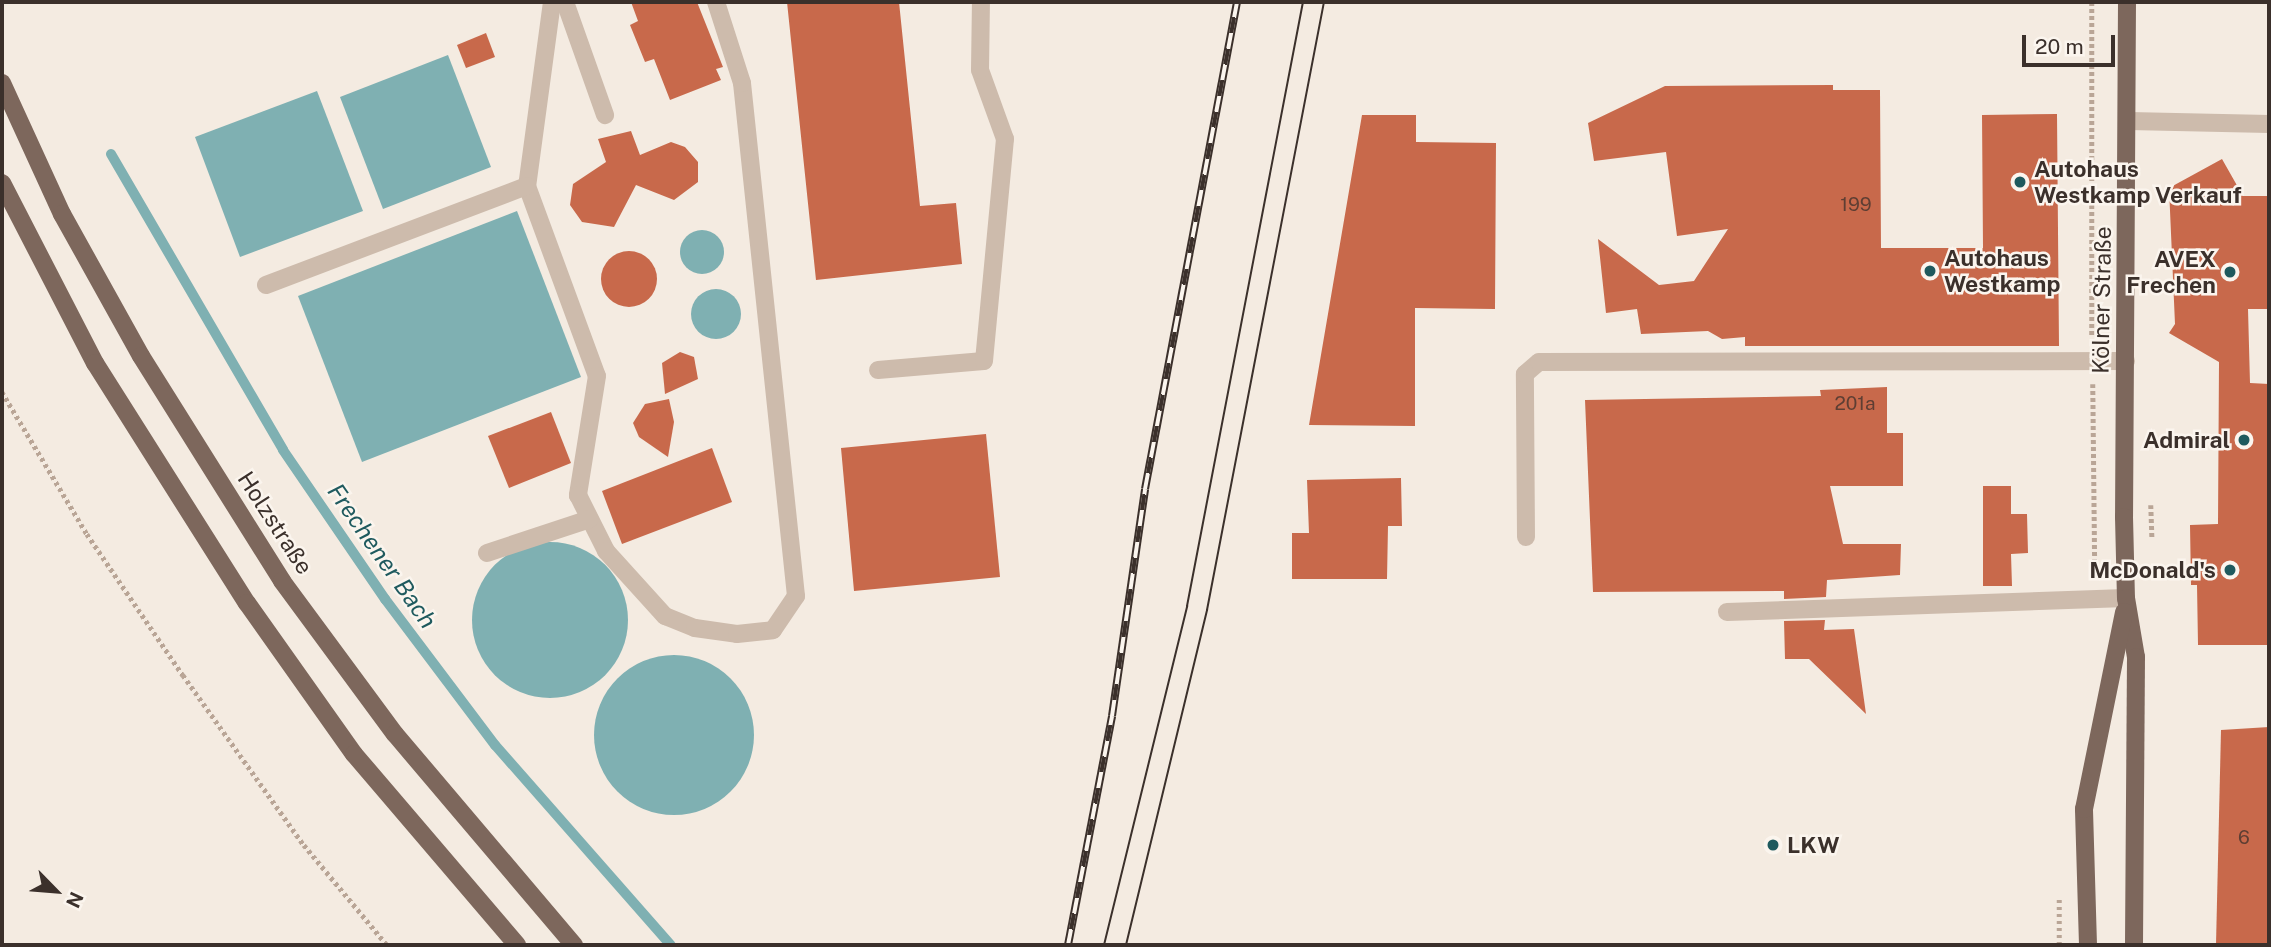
<!DOCTYPE html>
<html>
<head>
<meta charset="utf-8">
<style>
	body { margin:0 }
	#map { position:relative; width:2271px; height:947px; overflow:hidden; background:#f4ebe1; font-family:"Public Sans",sans-serif }
	div>[style] { position:absolute }
	.water>* { inset:0; background:#7fb0b2 }
	.round { border-radius:50% }
	.stream>* { height:10px; margin:-5px; padding:0 5px; transform-origin:5px; border-radius:5px; background:#7fb0b2 }
	.building>* { inset:0; background:#c8694b }
	.path>* { height:4.5px; margin-top:-2.25px; transform-origin:0; background:repeating-linear-gradient(90deg,#b9a596 0 3.5px,transparent 0 7px) }
	.minor>* { height:18px; margin:-9px; padding:0 9px; transform-origin:9px; border-radius:9px; background:#cdbbac }
	.major>* { height:18px; margin:-9px; padding:0 9px; transform-origin:9px; border-radius:9px; background:#7d675c }
	.tram>* { height:2px; margin:-1px; padding:0 1px; transform-origin:1px; border-radius:1px; background:#3b302b }
	.rail>* { height:8px; margin-top:-4px; transform-origin:0; background:repeating-linear-gradient(90deg,#fbf5ee 0 16px,#3b302b 0 32px); box-sizing:border-box; border-block:2px solid #3b302b }
	.dots>* { width:19px; height:19px; translate:-50% -50%; box-sizing:border-box; border:4px solid #fbf5ee; border-radius:50% }
	span { translate:-50% -50%; white-space:nowrap; text-align:center; line-height:1.15; -webkit-text-stroke:5px #fbf5ee; paint-order:stroke }
	.number-label { font-size:19px; color:#5e3e33 }
	.number-label span { -webkit-text-stroke-width:0 }
	.poi-label { font-size:23px; color:#3b302b; font-weight:700 }
	.left { translate:0 -50%; text-align:left }
	.right { translate:-100% -50%; text-align:right }
	.street-label { font-size:23px; color:#3b302b }
	.water-label { font-size:24px; color:#1f5a5e; font-style:italic }
	.frame { position:absolute; inset:0; border:4px solid #3b302b; pointer-events:none }
	.north { position:absolute; left:21px; top:856px; width:70px; height:70px; -webkit-text-stroke:5px #fbf5ee; paint-order:stroke; rotate:115deg; font-size:19px; font-weight:700; line-height:28px; text-align:center; color:#3b302b }
	.north::after { content:''; display:block; margin:auto; width:24px; height:32px; background:#3b302b; clip-path:polygon(50% 0,100% 100%,50% 72%,0 100%) }
	.scale { position:absolute; left:2022px; top:35px; width:93px; height:32px; box-sizing:border-box; border:4px solid #3b302b; border-top:0; padding-left:9px; font-size:21px; line-height:24px; white-space:nowrap; color:#3b302b; -webkit-text-stroke:5px #fbf5ee; paint-order:stroke }
</style>
</head>
<body>
<div id="map">
	<div class="water">
		<i style="clip-path:polygon(448px 55px,491px 167px,383px 209px,340px 97px)"></i>
		<i style="clip-path:polygon(317px 91px,363px 211px,240px 257px,195px 137px)"></i>
		<i style="clip-path:polygon(517px 211px,581px 377px,362px 462px,298px 296px)"></i>
		<i class="round" style="left:680px;top:230px;width:44px;height:44px"></i>
		<i class="round" style="left:691px;top:289px;width:50px;height:50px"></i>
		<i class="round" style="left:472px;top:542px;width:156px;height:156px"></i>
		<i class="round" style="left:594px;top:655px;width:160px;height:160px"></i>
	</div>
	<div class="stream">
		<i style="left:111px;top:154px;width:342px;rotate:59.8deg"></i>
		<i style="left:283px;top:450px;width:181px;rotate:55.6deg"></i>
		<i style="left:385px;top:599px;width:183px;rotate:53deg"></i>
		<i style="left:495px;top:745px;width:266px;rotate:48.7deg"></i>
	</div>
	<div class="building">
		<i style="clip-path:polygon(631px 2px,697px 2px,723px 67px,716px 69px,721px 80px,670px 100px,654px 59px,645px 62px,630px 25px,638px 21px)"></i>
		<i style="clip-path:polygon(787px 2px,899px 2px,920px 206px,956px 203px,962px 264px,816px 280px)"></i>
		<i style="clip-path:polygon(486px 33px,495px 57px,466px 68px,457px 45px)"></i>
		<i style="clip-path:polygon(1833px 85px,1833px 90px,1880px 90px,1881px 248px,1983px 248px,1982px 115px,2057px 114px,2059px 346px,1745px 346px,1745px 337px,1722px 339px,1708px 331px,1641px 334px,1637px 309px,1606px 313px,1598px 239px,1659px 285px,1694px 281px,1728px 229px,1677px 236px,1666px 152px,1594px 161px,1588px 123px,1665px 86px)"></i>
		<i style="clip-path:polygon(1362px 115px,1416px 115px,1416px 142px,1496px 143px,1495px 309px,1415px 308px,1415px 426px,1309px 425px)"></i>
		<i style="clip-path:polygon(631px 131px,640px 155px,671px 142px,685px 147px,698px 162px,698px 182px,674px 200px,636px 185px,614px 227px,582px 222px,570px 205px,573px 184px,606px 162px,598px 139px)"></i>
		<i style="clip-path:polygon(2222px 159px,2243px 196px,2269px 196px,2269px 309px,2248px 309px,2250px 383px,2269px 384px,2269px 645px,2198px 645px,2197px 585px,2191px 585px,2190px 525px,2218px 524px,2219px 362px,2169px 333px,2175px 324px,2169px 188px)"></i>
		<i class="round" style="left:601px;top:251px;width:56px;height:56px"></i>
		<i style="clip-path:polygon(680px 352px,694px 357px,698px 379px,665px 394px,662px 363px)"></i>
		<i style="clip-path:polygon(1887px 387px,1887px 433px,1903px 433px,1903px 486px,1830px 486px,1843px 544px,1901px 544px,1900px 575px,1827px 580px,1826px 597px,1784px 599px,1784px 591px,1593px 592px,1585px 400px,1821px 396px,1820px 390px)"></i>
		<i style="clip-path:polygon(669px 399px,674px 422px,668px 457px,639px 437px,633px 423px,645px 404px)"></i>
		<i style="clip-path:polygon(551px 412px,571px 463px,509px 488px,488px 436px)"></i>
		<i style="clip-path:polygon(986px 434px,1000px 577px,854px 591px,841px 448px)"></i>
		<i style="clip-path:polygon(712px 448px,732px 502px,622px 544px,602px 491px)"></i>
		<i style="clip-path:polygon(1401px 478px,1402px 526px,1388px 526px,1387px 579px,1292px 579px,1292px 533px,1309px 533px,1307px 480px)"></i>
		<i style="clip-path:polygon(1983px 486px,2011px 486px,2011px 514px,2027px 514px,2028px 553px,2011px 554px,2012px 586px,1983px 586px)"></i>
		<i style="clip-path:polygon(1825px 620px,1824px 630px,1854px 629px,1866px 714px,1809px 659px,1785px 659px,1784px 621px)"></i>
		<i style="clip-path:polygon(2269px 727px,2269px 945px,2216px 945px,2221px 730px)"></i>
	</div>
	<div class="path">
		<i style="left:2092px;top:2px;width:335px;rotate:90deg"></i>
		<i style="left:2093px;top:384px;width:191px;rotate:89.4deg"></i>
		<i style="left:2px;top:392px;width:165px;rotate:59.1deg"></i>
		<i style="left:87px;top:534px;width:171px;rotate:55.8deg"></i>
		<i style="left:183px;top:675px;width:209px;rotate:54.6deg"></i>
		<i style="left:304px;top:845px;width:130px;rotate:50.3deg"></i>
		<i style="left:2151px;top:505px;width:33px;rotate:88deg"></i>
		<i style="left:2059px;top:945px;width:46px;rotate:-90deg"></i>
	</div>
	<div class="minor">
		<i style="left:552px;top:2px;width:186px;rotate:97.7deg"></i>
		<i style="left:527px;top:186px;width:202px;rotate:69.8deg"></i>
		<i style="left:597px;top:376px;width:121px;rotate:99.1deg"></i>
		<i style="left:578px;top:495px;width:63px;rotate:63.4deg"></i>
		<i style="left:606px;top:551px;width:88px;rotate:47.8deg"></i>
		<i style="left:665px;top:616px;width:32px;rotate:22deg"></i>
		<i style="left:695px;top:628px;width:42px;rotate:8.1deg"></i>
		<i style="left:737px;top:634px;width:36px;rotate:-6deg"></i>
		<i style="left:773px;top:630px;width:41px;rotate:-55.9deg"></i>
		<i style="left:796px;top:596px;width:516px;rotate:-96.01deg"></i>
		<i style="left:742px;top:83px;width:85px;rotate:-107.8deg"></i>
		<i style="left:565px;top:2px;width:120px;rotate:70.5deg"></i>
		<i style="left:2129px;top:121px;width:140px;rotate:1.2deg"></i>
		<i style="left:266px;top:285px;width:279px;rotate:-20.8deg"></i>
		<i style="left:878px;top:370px;width:106px;rotate:-4.9deg"></i>
		<i style="left:984px;top:361px;width:223px;rotate:-84.6deg"></i>
		<i style="left:1005px;top:139px;width:73px;rotate:-109.9deg"></i>
		<i style="left:980px;top:70px;width:68px;rotate:-89.2deg"></i>
		<i style="left:1526px;top:537px;width:163px;rotate:-90.4deg"></i>
		<i style="left:1525px;top:374px;width:18px;rotate:-41deg"></i>
		<i style="left:1539px;top:362px;width:587px;rotate:-0.1deg"></i>
		<i style="left:487px;top:553px;width:108px;rotate:-18.3deg"></i>
		<i style="left:1727px;top:612px;width:399px;rotate:-2deg"></i>
	</div>
	<div class="major">
		<i style="left:2127px;top:2px;width:515px;rotate:90.33deg"></i>
		<i style="left:2124px;top:517px;width:81px;rotate:88.6deg"></i>
		<i style="left:2126px;top:598px;width:60px;rotate:80.4deg"></i>
		<i style="left:2136px;top:657px;width:288px;rotate:90.4deg"></i>
		<i style="left:2px;top:83px;width:144px;rotate:65.4deg"></i>
		<i style="left:62px;top:214px;width:162px;rotate:60.9deg"></i>
		<i style="left:141px;top:356px;width:266px;rotate:57.9deg"></i>
		<i style="left:282px;top:581px;width:190px;rotate:53.6deg"></i>
		<i style="left:395px;top:734px;width:277px;rotate:49.7deg"></i>
		<i style="left:2px;top:183px;width:203px;rotate:62.7deg"></i>
		<i style="left:95px;top:363px;width:284px;rotate:57.7deg"></i>
		<i style="left:247px;top:603px;width:185px;rotate:54.7deg"></i>
		<i style="left:354px;top:754px;width:251px;rotate:49.5deg"></i>
		<i style="left:2088px;top:945px;width:136px;rotate:-91.7deg"></i>
		<i style="left:2084px;top:809px;width:201px;rotate:-78.5deg"></i>
	</div>
	<div class="tram">
		<i style="left:1104px;top:945px;width:349px;rotate:-76.2deg"></i>
		<i style="left:1187px;top:606px;width:615px;rotate:-79.13deg"></i>
		<i style="left:1126px;top:945px;width:345px;rotate:-76.4deg"></i>
		<i style="left:1207px;top:610px;width:619px;rotate:-79.11deg"></i>
	</div>
	<div class="rail">
		<i style="left:1068px;top:945px;width:233px;rotate:-79.1deg"></i>
		<i style="left:1112px;top:716px;width:229px;rotate:-81.7deg"></i>
		<i style="left:1145px;top:489px;width:496px;rotate:-79.3deg"></i>
	</div>
	<div class="dots">
		<i style="left:2020px;top:182px;background:#1f5a5e"></i>
		<i style="left:1930px;top:271px;background:#1f5a5e"></i>
		<i style="left:2230px;top:272px;background:#1f5a5e"></i>
		<i style="left:2244px;top:440px;background:#1f5a5e"></i>
		<i style="left:2230px;top:570px;background:#1f5a5e"></i>
		<i style="left:1773px;top:845px;background:#1f5a5e"></i>
	</div>
	<div class="number-label">
		<span style="left:1856px;top:205px">199</span>
		<span style="left:1855px;top:404px">201a</span>
		<span style="left:2244px;top:838px">6</span>
	</div>
	<div class="poi-label">
		<span class="left" style="left:2034px;top:182px">Autohaus<br>Westkamp Verkauf</span>
		<span class="left" style="left:1944px;top:271px">Autohaus<br>Westkamp</span>
		<span class="right" style="left:2216px;top:272px">AVEX<br>Frechen</span>
		<span class="right" style="left:2230px;top:440px">Admiral</span>
		<span class="right" style="left:2216px;top:570px">McDonald's</span>
		<span class="left" style="left:1787px;top:845px">LKW</span>
	</div>
	<div class="street-label">
		<span style="left:2102px;top:300px;rotate:-89deg">Kölner Straße</span>
		<span style="left:275px;top:523px;rotate:57deg">Holzstraße</span>
	</div>
	<div class="water-label">
		<span style="left:382px;top:556px;rotate:55deg">Frechener Bach</span>
	</div>
	<div class="frame"></div>
	<div class="north">N</div>
	<div class="scale">20 m</div>
</div>
</body>
</html>
